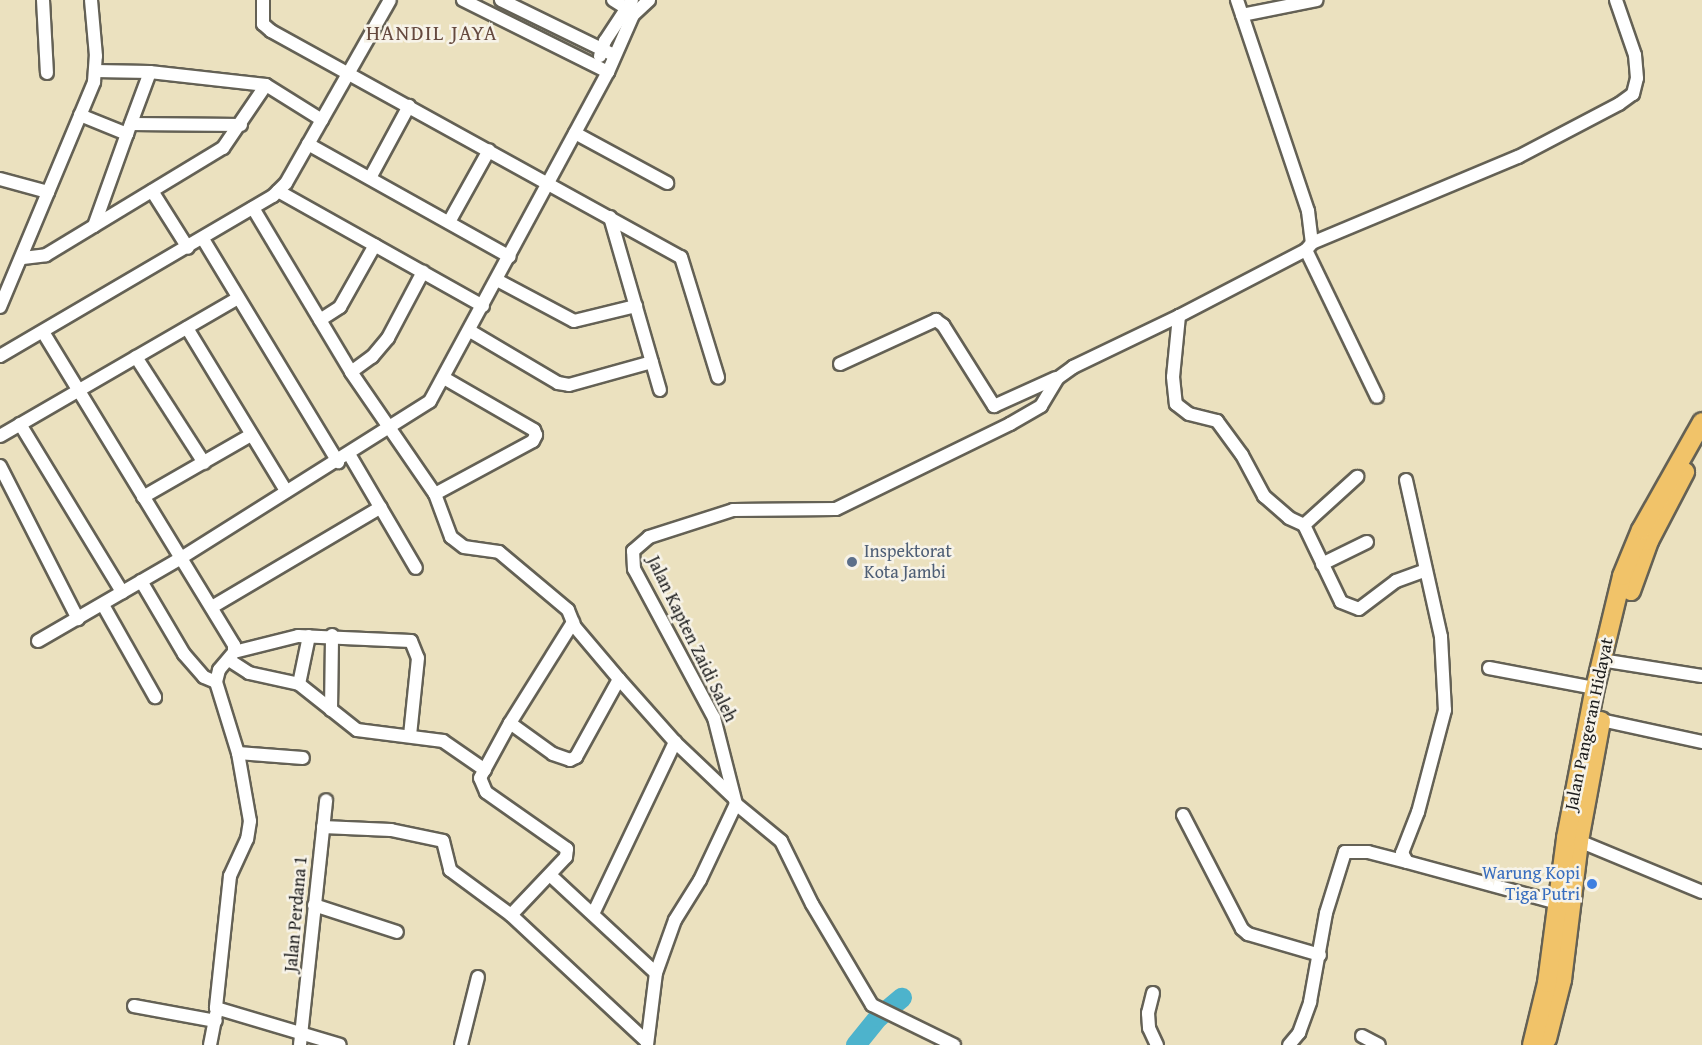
<!DOCTYPE html>
<html>
<head>
<meta charset="utf-8">
<style>
	body { margin:0 }
	#map { position:relative; width:1702px; height:1045px; overflow:hidden; background:#ebe1bf; font-family:"Gentium Book Plus",serif }
	div>[style] { position:absolute }
	.river>* { height:20px; margin:-10px; padding:0 10px; transform-origin:10px; border-radius:10px; background:#4db3cc }
	.roads { filter:drop-shadow(2px 0 #646155) drop-shadow(-2px 0 #646155) drop-shadow(0 2px #646155) drop-shadow(0 -2px #646155) }
	.minor>* { height:12px; margin:-6px; padding:0 6px; transform-origin:6px; border-radius:6px; background:#fff }
	.highway>* { height:18px; margin:-9px; padding:0 9px; transform-origin:9px; border-radius:9px; background:#f1c369 }
	.dots>* { width:16px; height:16px; translate:-50% -50%; box-sizing:border-box; border:3px solid #f7f3e8; border-radius:50% }
	span { translate:-50% -50%; white-space:nowrap; text-align:center; line-height:1.15; -webkit-text-stroke:5px #f7f3e8; paint-order:stroke }
	.service-label { font-size:18px; color:#4e5e75 }
	.left { translate:0 -50%; text-align:left }
	.street-label { font-size:18px; color:#1c1c1c }
	.shop-label { font-size:18px; color:#366cbe }
	.right { translate:-100% -50%; text-align:right }
	.quarter-label { font-size:21px; color:#65493e; letter-spacing:1.5px }
</style>
</head>
<body>
<div id="map">
	<div class="river">
		<i style="left:856px;top:1045px;width:36px;rotate:-51deg"></i>
		<i style="left:879px;top:1017px;width:30px;rotate:-40deg"></i>
	</div>
	<div class="roads">
		<div class="minor">
			<i style="left:43px;top:0;width:73px;rotate:86.9deg"></i>
			<i style="left:263px;top:0;width:24px;rotate:90deg"></i>
			<i style="left:263px;top:24px;width:11px;rotate:41deg"></i>
			<i style="left:271px;top:31px;width:468px;rotate:28.9deg"></i>
			<i style="left:681px;top:257px;width:126px;rotate:72.9deg"></i>
			<i style="left:463px;top:0;width:162px;rotate:26.4deg"></i>
			<i style="left:608px;top:72px;width:62px;rotate:-66.3deg"></i>
			<i style="left:633px;top:15px;width:22px;rotate:-43deg"></i>
			<i style="left:501px;top:0;width:126px;rotate:26deg"></i>
			<i style="left:613px;top:0;width:15px;rotate:32deg"></i>
			<i style="left:1237px;top:0;width:223px;rotate:71.4deg"></i>
			<i style="left:1308px;top:211px;width:32px;rotate:83deg"></i>
			<i style="left:1242px;top:15px;width:76px;rotate:-11.3deg"></i>
			<i style="left:600px;top:56px;width:16px;rotate:-72deg"></i>
			<i style="left:605px;top:41px;width:49px;rotate:-56.6deg"></i>
			<i style="left:266px;top:85px;width:66px;rotate:32deg"></i>
			<i style="left:80px;top:115px;width:51px;rotate:22deg"></i>
			<i style="left:127px;top:134px;width:66px;rotate:-69.6deg"></i>
			<i style="left:131px;top:124px;width:110px;rotate:0.5deg"></i>
			<i style="left:575px;top:133px;width:105px;rotate:28.5deg"></i>
			<i style="left:308px;top:144px;width:231px;rotate:29.2deg"></i>
			<i style="left:370px;top:178px;width:82px;rotate:-61.6deg"></i>
			<i style="left:0;top:179px;width:50px;rotate:15.2deg"></i>
			<i style="left:152px;top:191px;width:67px;rotate:57.7deg"></i>
			<i style="left:278px;top:191px;width:235px;rotate:29.3deg"></i>
			<i style="left:253px;top:208px;width:191px;rotate:59.1deg"></i>
			<i style="left:351px;top:372px;width:148px;rotate:55.5deg"></i>
			<i style="left:435px;top:494px;width:46px;rotate:69.6deg"></i>
			<i style="left:451px;top:537px;width:16px;rotate:38deg"></i>
			<i style="left:464px;top:547px;width:35px;rotate:8deg"></i>
			<i style="left:499px;top:552px;width:90px;rotate:40deg"></i>
			<i style="left:568px;top:610px;width:18px;rotate:68deg"></i>
			<i style="left:575px;top:627px;width:68px;rotate:49.8deg"></i>
			<i style="left:619px;top:679px;width:84px;rotate:48.4deg"></i>
			<i style="left:675px;top:742px;width:81px;rotate:43.5deg"></i>
			<i style="left:610px;top:217px;width:180px;rotate:73.9deg"></i>
			<i style="left:449px;top:222px;width:82px;rotate:-60.9deg"></i>
			<i style="left:94px;top:226px;width:98px;rotate:-70.3deg"></i>
			<i style="left:203px;top:239px;width:261px;rotate:58.8deg"></i>
			<i style="left:1306px;top:250px;width:163px;rotate:64.2deg"></i>
			<i style="left:23px;top:258px;width:23px;rotate:-7deg"></i>
			<i style="left:46px;top:255px;width:207px;rotate:-31.2deg"></i>
			<i style="left:223px;top:148px;width:76px;rotate:-55.7deg"></i>
			<i style="left:266px;top:85px;width:117px;rotate:-173.6deg"></i>
			<i style="left:150px;top:72px;width:55px;rotate:-179deg"></i>
			<i style="left:497px;top:280px;width:87px;rotate:28deg"></i>
			<i style="left:574px;top:321px;width:64px;rotate:-13.6deg"></i>
			<i style="left:0;top:307px;width:244px;rotate:-67.3deg"></i>
			<i style="left:94px;top:82px;width:26px;rotate:-86deg"></i>
			<i style="left:96px;top:56px;width:56px;rotate:-95.1deg"></i>
			<i style="left:1179px;top:316px;width:61px;rotate:95.6deg"></i>
			<i style="left:1173px;top:377px;width:27px;rotate:84deg"></i>
			<i style="left:1176px;top:404px;width:16px;rotate:38deg"></i>
			<i style="left:1189px;top:414px;width:29px;rotate:14deg"></i>
			<i style="left:1217px;top:421px;width:42px;rotate:53.7deg"></i>
			<i style="left:1242px;top:455px;width:47px;rotate:61.8deg"></i>
			<i style="left:1264px;top:496px;width:33px;rotate:41deg"></i>
			<i style="left:1289px;top:518px;width:17px;rotate:25deg"></i>
			<i style="left:1304px;top:525px;width:85px;rotate:64.3deg"></i>
			<i style="left:1341px;top:602px;width:19px;rotate:21deg"></i>
			<i style="left:1359px;top:609px;width:46px;rotate:-37.1deg"></i>
			<i style="left:1396px;top:581px;width:30px;rotate:-20deg"></i>
			<i style="left:320px;top:320px;width:24px;rotate:-33deg"></i>
			<i style="left:340px;top:307px;width:71px;rotate:-60.6deg"></i>
			<i style="left:187px;top:328px;width:191px;rotate:58.7deg"></i>
			<i style="left:470px;top:331px;width:102px;rotate:30.6deg"></i>
			<i style="left:558px;top:383px;width:11px;rotate:10deg"></i>
			<i style="left:569px;top:385px;width:86px;rotate:-15.5deg"></i>
			<i style="left:43px;top:332px;width:367px;rotate:58.6deg"></i>
			<i style="left:234px;top:645px;width:7px;rotate:90deg"></i>
			<i style="left:234px;top:652px;width:23px;rotate:130deg"></i>
			<i style="left:219px;top:670px;width:12px;rotate:104deg"></i>
			<i style="left:216px;top:682px;width:74px;rotate:72.8deg"></i>
			<i style="left:238px;top:753px;width:69px;rotate:80deg"></i>
			<i style="left:250px;top:821px;width:18px;rotate:99deg"></i>
			<i style="left:247px;top:839px;width:41px;rotate:114.7deg"></i>
			<i style="left:230px;top:876px;width:133px;rotate:96.1deg"></i>
			<i style="left:216px;top:1008px;width:129px;rotate:16.6deg"></i>
			<i style="left:0;top:356px;width:316px;rotate:-30.4deg"></i>
			<i style="left:273px;top:196px;width:18px;rotate:-45deg"></i>
			<i style="left:286px;top:183px;width:210px;rotate:-60.4deg"></i>
			<i style="left:136px;top:357px;width:126px;rotate:57.3deg"></i>
			<i style="left:840px;top:364px;width:106px;rotate:-24.6deg"></i>
			<i style="left:936px;top:320px;width:9px;rotate:36deg"></i>
			<i style="left:943px;top:325px;width:96px;rotate:57.8deg"></i>
			<i style="left:994px;top:406px;width:68px;rotate:-24.3deg"></i>
			<i style="left:351px;top:372px;width:26px;rotate:-36deg"></i>
			<i style="left:372px;top:357px;width:25px;rotate:-50deg"></i>
			<i style="left:388px;top:338px;width:75px;rotate:-62.1deg"></i>
			<i style="left:20px;top:424px;width:197px;rotate:58.7deg"></i>
			<i style="left:0;top:436px;width:275px;rotate:-30.1deg"></i>
			<i style="left:349px;top:454px;width:132px;rotate:59.6deg"></i>
			<i style="left:0;top:466px;width:172px;rotate:63deg"></i>
			<i style="left:1406px;top:480px;width:161px;rotate:77.4deg"></i>
			<i style="left:1441px;top:637px;width:73px;rotate:86.9deg"></i>
			<i style="left:1445px;top:710px;width:106px;rotate:104.8deg"></i>
			<i style="left:1418px;top:812px;width:44px;rotate:111.3deg"></i>
			<i style="left:1402px;top:853px;width:10px;rotate:61deg"></i>
			<i style="left:1407px;top:862px;width:156px;rotate:15.2deg"></i>
			<i style="left:435px;top:494px;width:111px;rotate:-28.4deg"></i>
			<i style="left:533px;top:441px;width:7px;rotate:-63deg"></i>
			<i style="left:536px;top:435px;width:5px;rotate:-112deg"></i>
			<i style="left:534px;top:430px;width:104px;rotate:-150deg"></i>
			<i style="left:143px;top:497px;width:125px;rotate:-29.9deg"></i>
			<i style="left:1304px;top:525px;width:72px;rotate:-42.2deg"></i>
			<i style="left:1322px;top:564px;width:50px;rotate:-26.1deg"></i>
			<i style="left:141px;top:581px;width:85px;rotate:59.5deg"></i>
			<i style="left:184px;top:654px;width:30px;rotate:49deg"></i>
			<i style="left:204px;top:677px;width:13px;rotate:23deg"></i>
			<i style="left:103px;top:605px;width:106px;rotate:60.5deg"></i>
			<i style="left:212px;top:607px;width:196px;rotate:-30.6deg"></i>
			<i style="left:38px;top:641px;width:165px;rotate:-30.1deg"></i>
			<i style="left:181px;top:558px;width:294px;rotate:-32.2deg"></i>
			<i style="left:430px;top:401px;width:374px;rotate:-61.6deg"></i>
			<i style="left:234px;top:652px;width:66px;rotate:-14deg"></i>
			<i style="left:298px;top:636px;width:113px;rotate:2.5deg"></i>
			<i style="left:411px;top:641px;width:18px;rotate:68deg"></i>
			<i style="left:418px;top:658px;width:77px;rotate:95.9deg"></i>
			<i style="left:229px;top:660px;width:24px;rotate:33deg"></i>
			<i style="left:249px;top:673px;width:51px;rotate:12.4deg"></i>
			<i style="left:299px;top:684px;width:74px;rotate:38.4deg"></i>
			<i style="left:357px;top:730px;width:87px;rotate:7.3deg"></i>
			<i style="left:443px;top:741px;width:51px;rotate:34.6deg"></i>
			<i style="left:1601px;top:660px;width:102px;rotate:9deg"></i>
			<i style="left:1489px;top:668px;width:108px;rotate:10.7deg"></i>
			<i style="left:299px;top:684px;width:49px;rotate:-78.2deg"></i>
			<i style="left:331px;top:710px;width:75px;rotate:-89.2deg"></i>
			<i style="left:1601px;top:720px;width:103px;rotate:12.3deg"></i>
			<i style="left:510px;top:723px;width:53px;rotate:35.8deg"></i>
			<i style="left:553px;top:754px;width:18px;rotate:19deg"></i>
			<i style="left:570px;top:760px;width:7px;rotate:-27deg"></i>
			<i style="left:576px;top:757px;width:89px;rotate:-61.1deg"></i>
			<i style="left:238px;top:753px;width:65px;rotate:4.4deg"></i>
			<i style="left:1183px;top:815px;width:128px;rotate:62.6deg"></i>
			<i style="left:1242px;top:929px;width:8px;rotate:40deg"></i>
			<i style="left:1248px;top:934px;width:75px;rotate:16.3deg"></i>
			<i style="left:323px;top:827px;width:68px;rotate:2.5deg"></i>
			<i style="left:391px;top:830px;width:53px;rotate:11.9deg"></i>
			<i style="left:443px;top:841px;width:30px;rotate:76deg"></i>
			<i style="left:450px;top:870px;width:76px;rotate:36.4deg"></i>
			<i style="left:511px;top:915px;width:185px;rotate:43deg"></i>
			<i style="left:1579px;top:841px;width:133px;rotate:22.5deg"></i>
			<i style="left:550px;top:875px;width:144px;rotate:42.8deg"></i>
			<i style="left:314px;top:905px;width:87px;rotate:18deg"></i>
			<i style="left:593px;top:914px;width:191px;rotate:-64.5deg"></i>
			<i style="left:511px;top:915px;width:80px;rotate:-46.5deg"></i>
			<i style="left:566px;top:857px;width:8px;rotate:-83deg"></i>
			<i style="left:567px;top:849px;width:99px;rotate:-144.9deg"></i>
			<i style="left:486px;top:792px;width:15px;rotate:-113deg"></i>
			<i style="left:480px;top:778px;width:63px;rotate:-61.4deg"></i>
			<i style="left:510px;top:723px;width:119px;rotate:-58deg"></i>
			<i style="left:1153px;top:993px;width:21px;rotate:104deg"></i>
			<i style="left:1148px;top:1013px;width:15px;rotate:86deg"></i>
			<i style="left:1149px;top:1028px;width:19px;rotate:65deg"></i>
			<i style="left:134px;top:1006px;width:83px;rotate:10.4deg"></i>
			<i style="left:1362px;top:1036px;width:19px;rotate:28deg"></i>
			<i style="left:210px;top:1045px;width:32px;rotate:-79deg"></i>
			<i style="left:300px;top:1045px;width:246px;rotate:-83.9deg"></i>
			<i style="left:461px;top:1045px;width:70px;rotate:-76deg"></i>
			<i style="left:647px;top:1045px;width:73px;rotate:-82.9deg"></i>
			<i style="left:656px;top:973px;width:56px;rotate:-70.3deg"></i>
			<i style="left:675px;top:920px;width:47px;rotate:-58deg"></i>
			<i style="left:700px;top:880px;width:84px;rotate:-64.7deg"></i>
			<i style="left:954px;top:1045px;width:91px;rotate:-154deg"></i>
			<i style="left:872px;top:1005px;width:117px;rotate:-120.7deg"></i>
			<i style="left:812px;top:904px;width:70px;rotate:-116.2deg"></i>
			<i style="left:781px;top:841px;width:58px;rotate:-140.6deg"></i>
			<i style="left:736px;top:804px;width:89px;rotate:-104.3deg"></i>
			<i style="left:714px;top:718px;width:169px;rotate:-118.2deg"></i>
			<i style="left:634px;top:569px;width:18px;rotate:-93deg"></i>
			<i style="left:633px;top:551px;width:21px;rotate:-41deg"></i>
			<i style="left:649px;top:537px;width:88px;rotate:-17.8deg"></i>
			<i style="left:733px;top:510px;width:103px;rotate:-0.6deg"></i>
			<i style="left:836px;top:509px;width:194px;rotate:-26deg"></i>
			<i style="left:1010px;top:424px;width:36px;rotate:-30deg"></i>
			<i style="left:1041px;top:406px;width:33px;rotate:-59deg"></i>
			<i style="left:1058px;top:378px;width:19px;rotate:-36deg"></i>
			<i style="left:1073px;top:367px;width:118px;rotate:-25.7deg"></i>
			<i style="left:1179px;top:316px;width:143px;rotate:-27.5deg"></i>
			<i style="left:1306px;top:250px;width:9px;rotate:-49deg"></i>
			<i style="left:1312px;top:243px;width:223px;rotate:-22.7deg"></i>
			<i style="left:1518px;top:157px;width:114px;rotate:-27.7deg"></i>
			<i style="left:1619px;top:104px;width:17px;rotate:-36deg"></i>
			<i style="left:1633px;top:94px;width:16px;rotate:-76deg"></i>
			<i style="left:1637px;top:78px;width:23px;rotate:-95deg"></i>
			<i style="left:1635px;top:55px;width:58px;rotate:-109.1deg"></i>
			<i style="left:1289px;top:1045px;width:16px;rotate:-50deg"></i>
			<i style="left:1299px;top:1033px;width:33px;rotate:-70deg"></i>
			<i style="left:1310px;top:1002px;width:90px;rotate:-79.8deg"></i>
			<i style="left:1326px;top:913px;width:64px;rotate:-72.7deg"></i>
			<i style="left:1345px;top:852px;width:23px"></i>
			<i style="left:1368px;top:852px;width:40px;rotate:14.4deg"></i>
		</div>
		<div class="highway">
			<i style="left:1631px;top:591px;width:53px;rotate:-70.2deg"></i>
			<i style="left:1649px;top:541px;width:78px;rotate:-62.4deg"></i>
			<i style="left:1547px;top:1039px;width:61px;rotate:-75.7deg"></i>
			<i style="left:1562px;top:980px;width:140px;rotate:-83deg"></i>
			<i style="left:1579px;top:841px;width:122px;rotate:-79.6deg"></i>
			<i style="left:1532px;top:1045px;width:64px;rotate:-76.4deg"></i>
			<i style="left:1547px;top:983px;width:146px;rotate:-82.5deg"></i>
			<i style="left:1566px;top:838px;width:153px;rotate:-79.1deg"></i>
			<i style="left:1595px;top:688px;width:115px;rotate:-76.4deg"></i>
			<i style="left:1622px;top:576px;width:50px;rotate:-67.6deg"></i>
			<i style="left:1641px;top:530px;width:124px;rotate:-60.5deg"></i>
		</div>
	</div>
	<div class="dots">
		<i style="left:852px;top:562px;background:#5c6f8a"></i>
		<i style="left:1592px;top:884px;background:#3f7fe0"></i>
	</div>
	<div class="service-label">
		<span class="left" style="left:864px;top:562px">Inspektorat<br>Kota Jambi</span>
	</div>
	<div class="street-label">
		<span style="left:692px;top:639px;rotate:64deg">Jalan Kapten Zaidi Saleh</span>
		<span style="left:1589px;top:724px;rotate:-78deg">Jalan Pangeran Hidayat</span>
		<span style="left:296px;top:914px;rotate:-85deg">Jalan Perdana 1</span>
	</div>
	<div class="shop-label">
		<span class="right" style="left:1580px;top:884px">Warung Kopi<br>Tiga Putri</span>
	</div>
	<div class="quarter-label">
		<span style="left:432px;top:33px">HANDIL JAYA</span>
	</div>
</div>
</body>
</html>
